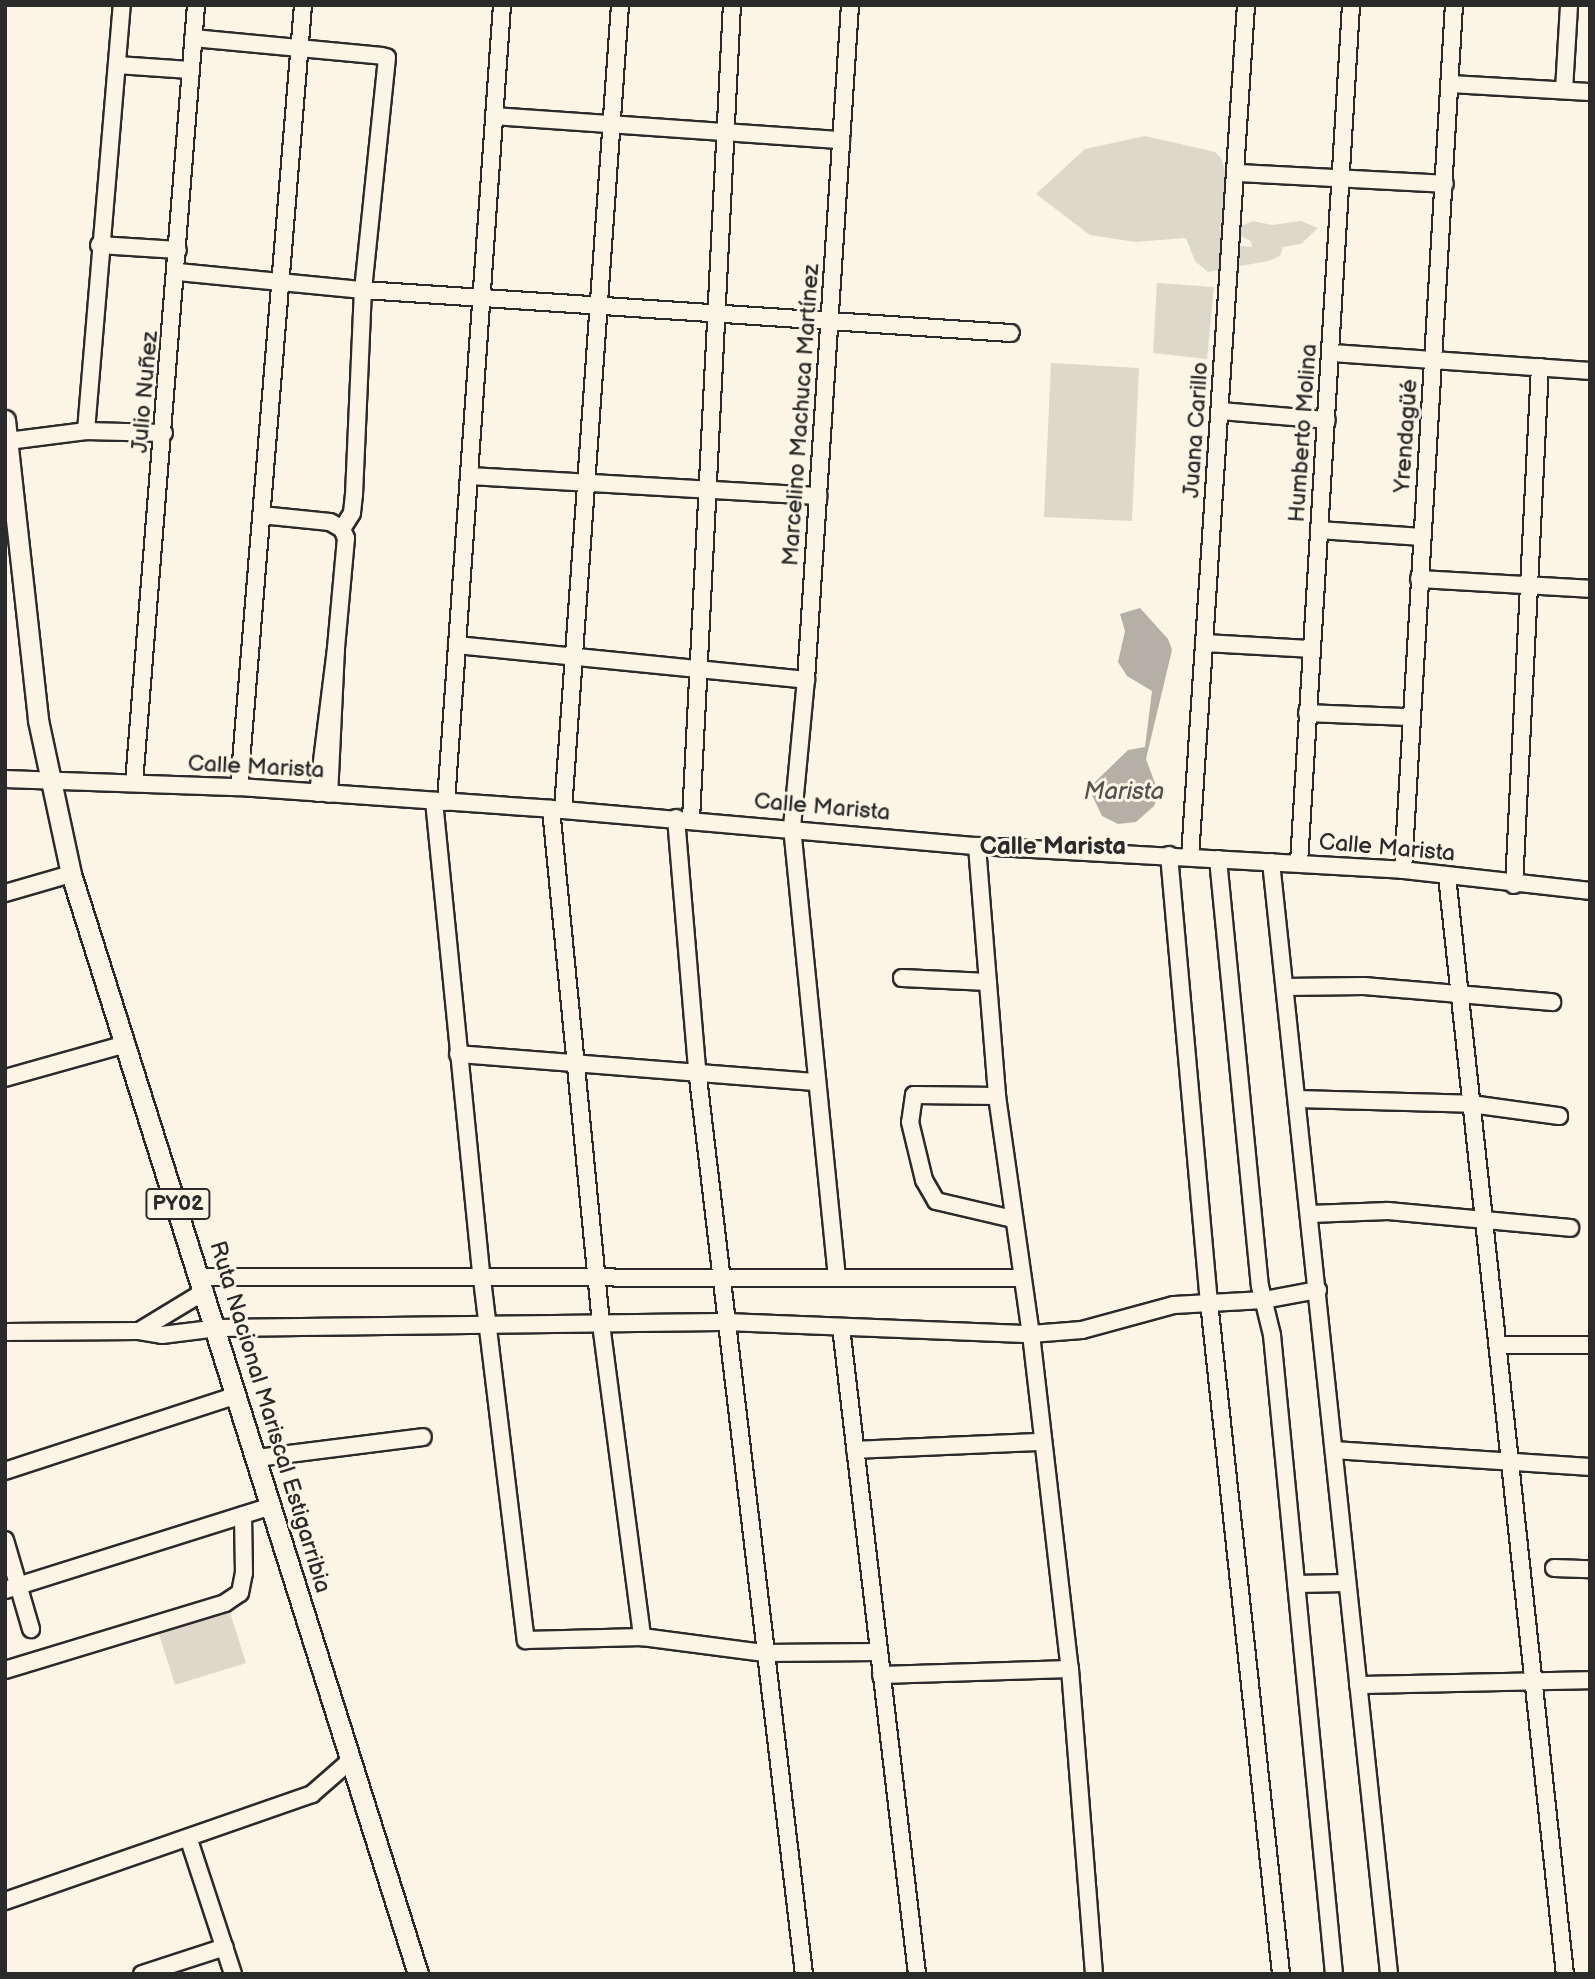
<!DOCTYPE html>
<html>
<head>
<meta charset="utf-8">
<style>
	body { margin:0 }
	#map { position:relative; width:1595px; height:1979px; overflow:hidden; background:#fcf5e5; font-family:"Balsamiq Sans",sans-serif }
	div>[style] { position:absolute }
	.green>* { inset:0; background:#ded8ca }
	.water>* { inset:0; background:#b4b0a5 }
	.roads { filter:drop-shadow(2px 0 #2b2b2b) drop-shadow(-2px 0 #2b2b2b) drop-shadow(0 2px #2b2b2b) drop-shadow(0 -2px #2b2b2b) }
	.minor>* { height:16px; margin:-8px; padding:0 8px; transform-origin:8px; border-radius:8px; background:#fcf5e5 }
	.major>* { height:19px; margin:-9.5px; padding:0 9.5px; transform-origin:9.5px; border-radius:9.5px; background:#fcf5e5 }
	span { translate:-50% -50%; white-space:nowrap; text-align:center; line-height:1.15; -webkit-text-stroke:6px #fcf5e5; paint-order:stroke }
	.shield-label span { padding:2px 5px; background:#fcf5e5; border:2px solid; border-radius:5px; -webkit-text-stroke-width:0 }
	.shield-label { font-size:21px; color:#2b2b2b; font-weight:700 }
	.street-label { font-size:23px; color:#2b2b2b }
	.water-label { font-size:24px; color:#545350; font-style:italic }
	.neighbourhood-label { font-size:24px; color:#2b2b2b; font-weight:700 }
	.frame { position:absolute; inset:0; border:7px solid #2b2b2b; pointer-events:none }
</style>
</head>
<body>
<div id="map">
	<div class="green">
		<i style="clip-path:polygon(1145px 136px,1215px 152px,1221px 158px,1232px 193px,1228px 220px,1219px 228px,1228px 245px,1252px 247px,1251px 241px,1240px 236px,1236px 228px,1253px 221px,1272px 225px,1301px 221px,1318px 228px,1301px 244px,1283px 247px,1280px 256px,1268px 261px,1208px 272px,1195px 261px,1186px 238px,1135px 242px,1090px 235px,1036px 194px,1085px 149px)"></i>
		<i style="clip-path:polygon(1157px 283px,1214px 287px,1207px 359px,1153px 353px)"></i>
		<i style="clip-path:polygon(1051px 363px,1139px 368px,1132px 521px,1044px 517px)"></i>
		<i style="clip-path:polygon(227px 1603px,246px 1663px,175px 1685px,156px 1625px)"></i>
	</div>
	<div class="water">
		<i style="clip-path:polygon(1140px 608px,1168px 639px,1172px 650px,1146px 759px,1159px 794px,1154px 806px,1136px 822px,1118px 824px,1102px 816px,1092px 795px,1094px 783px,1128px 750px,1145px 747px,1152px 691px,1127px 676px,1118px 662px,1125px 631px,1120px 614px)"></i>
	</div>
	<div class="roads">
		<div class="minor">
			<i style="left:193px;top:38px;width:190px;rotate:5.4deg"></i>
			<i style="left:117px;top:65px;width:73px;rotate:3.9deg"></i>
			<i style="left:1450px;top:84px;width:140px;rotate:3.3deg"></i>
			<i style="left:1564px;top:90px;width:85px;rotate:-86.6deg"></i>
			<i style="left:494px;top:116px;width:348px;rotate:4deg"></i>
			<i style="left:1237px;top:173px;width:208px;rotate:3deg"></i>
			<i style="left:99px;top:245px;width:79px;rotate:3.6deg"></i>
			<i style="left:178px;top:272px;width:186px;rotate:5.6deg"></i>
			<i style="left:363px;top:290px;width:649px;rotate:3.8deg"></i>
			<i style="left:1333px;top:353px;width:258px;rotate:4deg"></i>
			<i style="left:1220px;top:411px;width:107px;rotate:4.8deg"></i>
			<i style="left:86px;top:431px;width:428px;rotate:-85.2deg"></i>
			<i style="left:8px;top:441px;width:79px;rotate:-7.3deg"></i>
			<i style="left:86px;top:431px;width:78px;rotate:1.5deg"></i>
			<i style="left:469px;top:476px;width:350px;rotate:3.3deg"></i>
			<i style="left:261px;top:515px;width:69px;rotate:5.8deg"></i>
			<i style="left:330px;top:522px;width:14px;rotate:30deg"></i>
			<i style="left:342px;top:529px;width:10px;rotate:66deg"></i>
			<i style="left:346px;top:538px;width:110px;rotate:95.2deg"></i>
			<i style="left:342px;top:529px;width:19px;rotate:-58deg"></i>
			<i style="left:352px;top:513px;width:18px;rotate:-84deg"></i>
			<i style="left:354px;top:495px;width:205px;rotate:-87.5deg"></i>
			<i style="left:363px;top:290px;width:234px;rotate:-84.1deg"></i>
			<i style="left:1319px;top:530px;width:103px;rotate:3.9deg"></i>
			<i style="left:1419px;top:579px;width:171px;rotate:3.3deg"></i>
			<i style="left:1204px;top:643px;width:106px;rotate:3.2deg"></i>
			<i style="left:457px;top:645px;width:351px;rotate:5.7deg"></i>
			<i style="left:1307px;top:713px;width:101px;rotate:2.3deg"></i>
			<i style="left:5px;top:779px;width:234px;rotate:2deg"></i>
			<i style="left:239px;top:787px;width:313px;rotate:4deg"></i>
			<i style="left:551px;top:809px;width:428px;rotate:5deg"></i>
			<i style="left:977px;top:846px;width:427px;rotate:3.2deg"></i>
			<i style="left:1403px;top:870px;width:188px;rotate:6.4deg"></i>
			<i style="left:134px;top:783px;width:780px;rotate:-85.44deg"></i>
			<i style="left:239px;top:787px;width:785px;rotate:-85.32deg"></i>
			<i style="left:318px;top:793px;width:146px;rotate:-82.9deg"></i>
			<i style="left:336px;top:648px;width:146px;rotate:92.7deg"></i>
			<i style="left:434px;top:801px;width:480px;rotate:84.3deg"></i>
			<i style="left:482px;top:1279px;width:364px;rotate:83.1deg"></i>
			<i style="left:526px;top:1640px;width:116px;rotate:-1.5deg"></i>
			<i style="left:642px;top:1637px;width:122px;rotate:7.5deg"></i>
			<i style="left:763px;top:1653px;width:115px;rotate:-0.5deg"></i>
			<i style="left:446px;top:802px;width:799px;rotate:-85.98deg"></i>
			<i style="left:551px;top:809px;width:517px;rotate:84.45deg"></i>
			<i style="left:601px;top:1324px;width:316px;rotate:82.5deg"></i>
			<i style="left:563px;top:810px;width:807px;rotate:-85.95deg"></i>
			<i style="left:676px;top:818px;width:252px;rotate:85.2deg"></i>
			<i style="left:697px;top:1069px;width:911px;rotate:83.26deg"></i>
			<i style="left:691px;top:819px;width:815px;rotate:-87.12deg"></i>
			<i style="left:977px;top:846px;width:251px;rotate:85.4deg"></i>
			<i style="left:997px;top:1096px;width:240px;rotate:81.9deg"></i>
			<i style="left:1031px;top:1334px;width:337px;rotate:83.4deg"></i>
			<i style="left:1070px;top:1669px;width:305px;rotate:85.5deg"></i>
			<i style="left:1169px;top:855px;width:449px;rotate:84.9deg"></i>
			<i style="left:1209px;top:1302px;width:676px;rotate:83.88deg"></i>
			<i style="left:1190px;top:857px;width:854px;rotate:-86.24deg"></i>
			<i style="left:1218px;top:859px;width:429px;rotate:84.4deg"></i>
			<i style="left:1260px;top:1286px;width:50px;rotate:76.2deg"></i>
			<i style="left:1272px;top:1335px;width:642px;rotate:84.46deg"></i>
			<i style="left:1271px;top:862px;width:1118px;rotate:83.94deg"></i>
			<i style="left:1299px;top:863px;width:860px;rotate:-86.53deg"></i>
			<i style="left:1403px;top:870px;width:867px;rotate:-86.63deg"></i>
			<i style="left:1447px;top:876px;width:1104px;rotate:83.87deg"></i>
			<i style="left:1514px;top:885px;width:519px;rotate:-87.13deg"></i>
			<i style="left:5px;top:893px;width:69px;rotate:-16.1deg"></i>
			<i style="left:902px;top:978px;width:86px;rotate:2.7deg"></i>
			<i style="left:1285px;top:987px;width:79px;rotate:-0.7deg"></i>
			<i style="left:1364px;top:986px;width:189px;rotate:4.9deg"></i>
			<i style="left:458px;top:1054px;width:359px;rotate:4.5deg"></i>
			<i style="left:5px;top:1078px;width:126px;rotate:-15.7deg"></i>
			<i style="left:997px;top:1096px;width:83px;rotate:-179.3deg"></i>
			<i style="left:914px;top:1095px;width:27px;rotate:98deg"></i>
			<i style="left:910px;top:1122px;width:60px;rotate:76.4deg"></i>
			<i style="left:924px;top:1180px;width:24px;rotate:60deg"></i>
			<i style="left:936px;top:1201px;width:79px;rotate:13.2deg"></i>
			<i style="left:1297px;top:1099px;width:174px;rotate:1.6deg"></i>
			<i style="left:1471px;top:1104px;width:89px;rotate:7.8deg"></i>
			<i style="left:1310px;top:1214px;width:78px;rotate:-2.2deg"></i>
			<i style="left:1388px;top:1211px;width:183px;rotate:5.3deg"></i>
			<i style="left:200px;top:1277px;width:820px;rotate:0.07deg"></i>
			<i style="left:837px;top:1278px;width:453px;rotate:-95.7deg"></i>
			<i style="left:792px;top:827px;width:148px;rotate:-84.6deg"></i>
			<i style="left:806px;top:680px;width:676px;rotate:-86.27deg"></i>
			<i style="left:841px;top:1327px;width:651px;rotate:83.3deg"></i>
			<i style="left:139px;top:1331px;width:77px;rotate:-31.2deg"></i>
			<i style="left:5px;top:1332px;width:134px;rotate:-0.4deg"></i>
			<i style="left:139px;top:1331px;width:23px;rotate:10deg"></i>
			<i style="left:162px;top:1335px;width:56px;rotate:-7.1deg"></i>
			<i style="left:218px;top:1328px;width:508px;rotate:-0.68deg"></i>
			<i style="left:726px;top:1322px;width:305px;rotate:2.3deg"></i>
			<i style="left:1031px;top:1334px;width:51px;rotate:-4.5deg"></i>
			<i style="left:1082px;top:1330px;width:95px;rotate:-15.2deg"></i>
			<i style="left:1174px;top:1305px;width:90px;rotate:-3.2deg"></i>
			<i style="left:1264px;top:1300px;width:55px;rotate:-10.5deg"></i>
			<i style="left:1499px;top:1345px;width:91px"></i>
			<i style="left:855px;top:1450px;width:186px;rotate:-2.5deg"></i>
			<i style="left:1334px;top:1450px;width:257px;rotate:3.8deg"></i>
			<i style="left:257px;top:1458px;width:167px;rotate:-7.2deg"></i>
			<i style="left:5px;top:1471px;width:244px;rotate:-18.1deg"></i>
			<i style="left:5px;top:1540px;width:93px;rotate:73.7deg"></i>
			<i style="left:1554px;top:1568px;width:36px;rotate:2deg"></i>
			<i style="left:1296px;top:1584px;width:51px;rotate:-1.1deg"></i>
			<i style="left:5px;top:1590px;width:280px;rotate:-17.5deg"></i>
			<i style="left:5px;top:1670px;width:230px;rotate:-16.9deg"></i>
			<i style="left:225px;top:1603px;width:18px;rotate:-34deg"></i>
			<i style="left:240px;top:1593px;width:20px;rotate:-79deg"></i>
			<i style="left:244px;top:1573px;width:58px;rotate:-91deg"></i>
			<i style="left:881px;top:1675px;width:189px;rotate:-1.8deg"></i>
			<i style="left:1358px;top:1685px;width:232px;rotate:-1.2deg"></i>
			<i style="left:189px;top:1840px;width:141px;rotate:71.8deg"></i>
			<i style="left:5px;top:1901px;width:325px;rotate:-19.2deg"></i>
			<i style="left:312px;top:1794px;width:52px;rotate:-41.1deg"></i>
			<i style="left:142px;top:1974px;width:87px;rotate:-18deg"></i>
		</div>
		<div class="major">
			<i style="left:5px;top:420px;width:302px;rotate:83.7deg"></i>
			<i style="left:38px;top:720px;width:157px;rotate:77.9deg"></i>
			<i style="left:71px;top:874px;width:1153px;rotate:72.49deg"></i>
		</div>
	</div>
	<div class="shield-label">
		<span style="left:178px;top:1204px">PY02</span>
	</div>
	<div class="street-label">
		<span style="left:145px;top:392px;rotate:-85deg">Julio Nuñez</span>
		<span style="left:801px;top:415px;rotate:-86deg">Marcelino Machuca Martínez</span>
		<span style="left:1196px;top:430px;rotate:-86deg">Juana Carillo</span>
		<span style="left:1303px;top:433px;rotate:-86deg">Humberto Molina</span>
		<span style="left:1406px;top:436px;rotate:-86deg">Yrendagüé</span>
		<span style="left:256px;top:767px;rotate:3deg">Calle Marista</span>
		<span style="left:822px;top:807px;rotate:5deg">Calle Marista</span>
		<span style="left:1387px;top:848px;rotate:5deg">Calle Marista</span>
		<span style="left:270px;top:1417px;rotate:73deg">Ruta Nacional Mariscal Estigarribia</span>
	</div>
	<div class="water-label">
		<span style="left:1124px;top:792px">Marista</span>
	</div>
	<div class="neighbourhood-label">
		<span style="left:1053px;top:847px">Calle Marista</span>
	</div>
	<div class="frame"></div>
</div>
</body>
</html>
